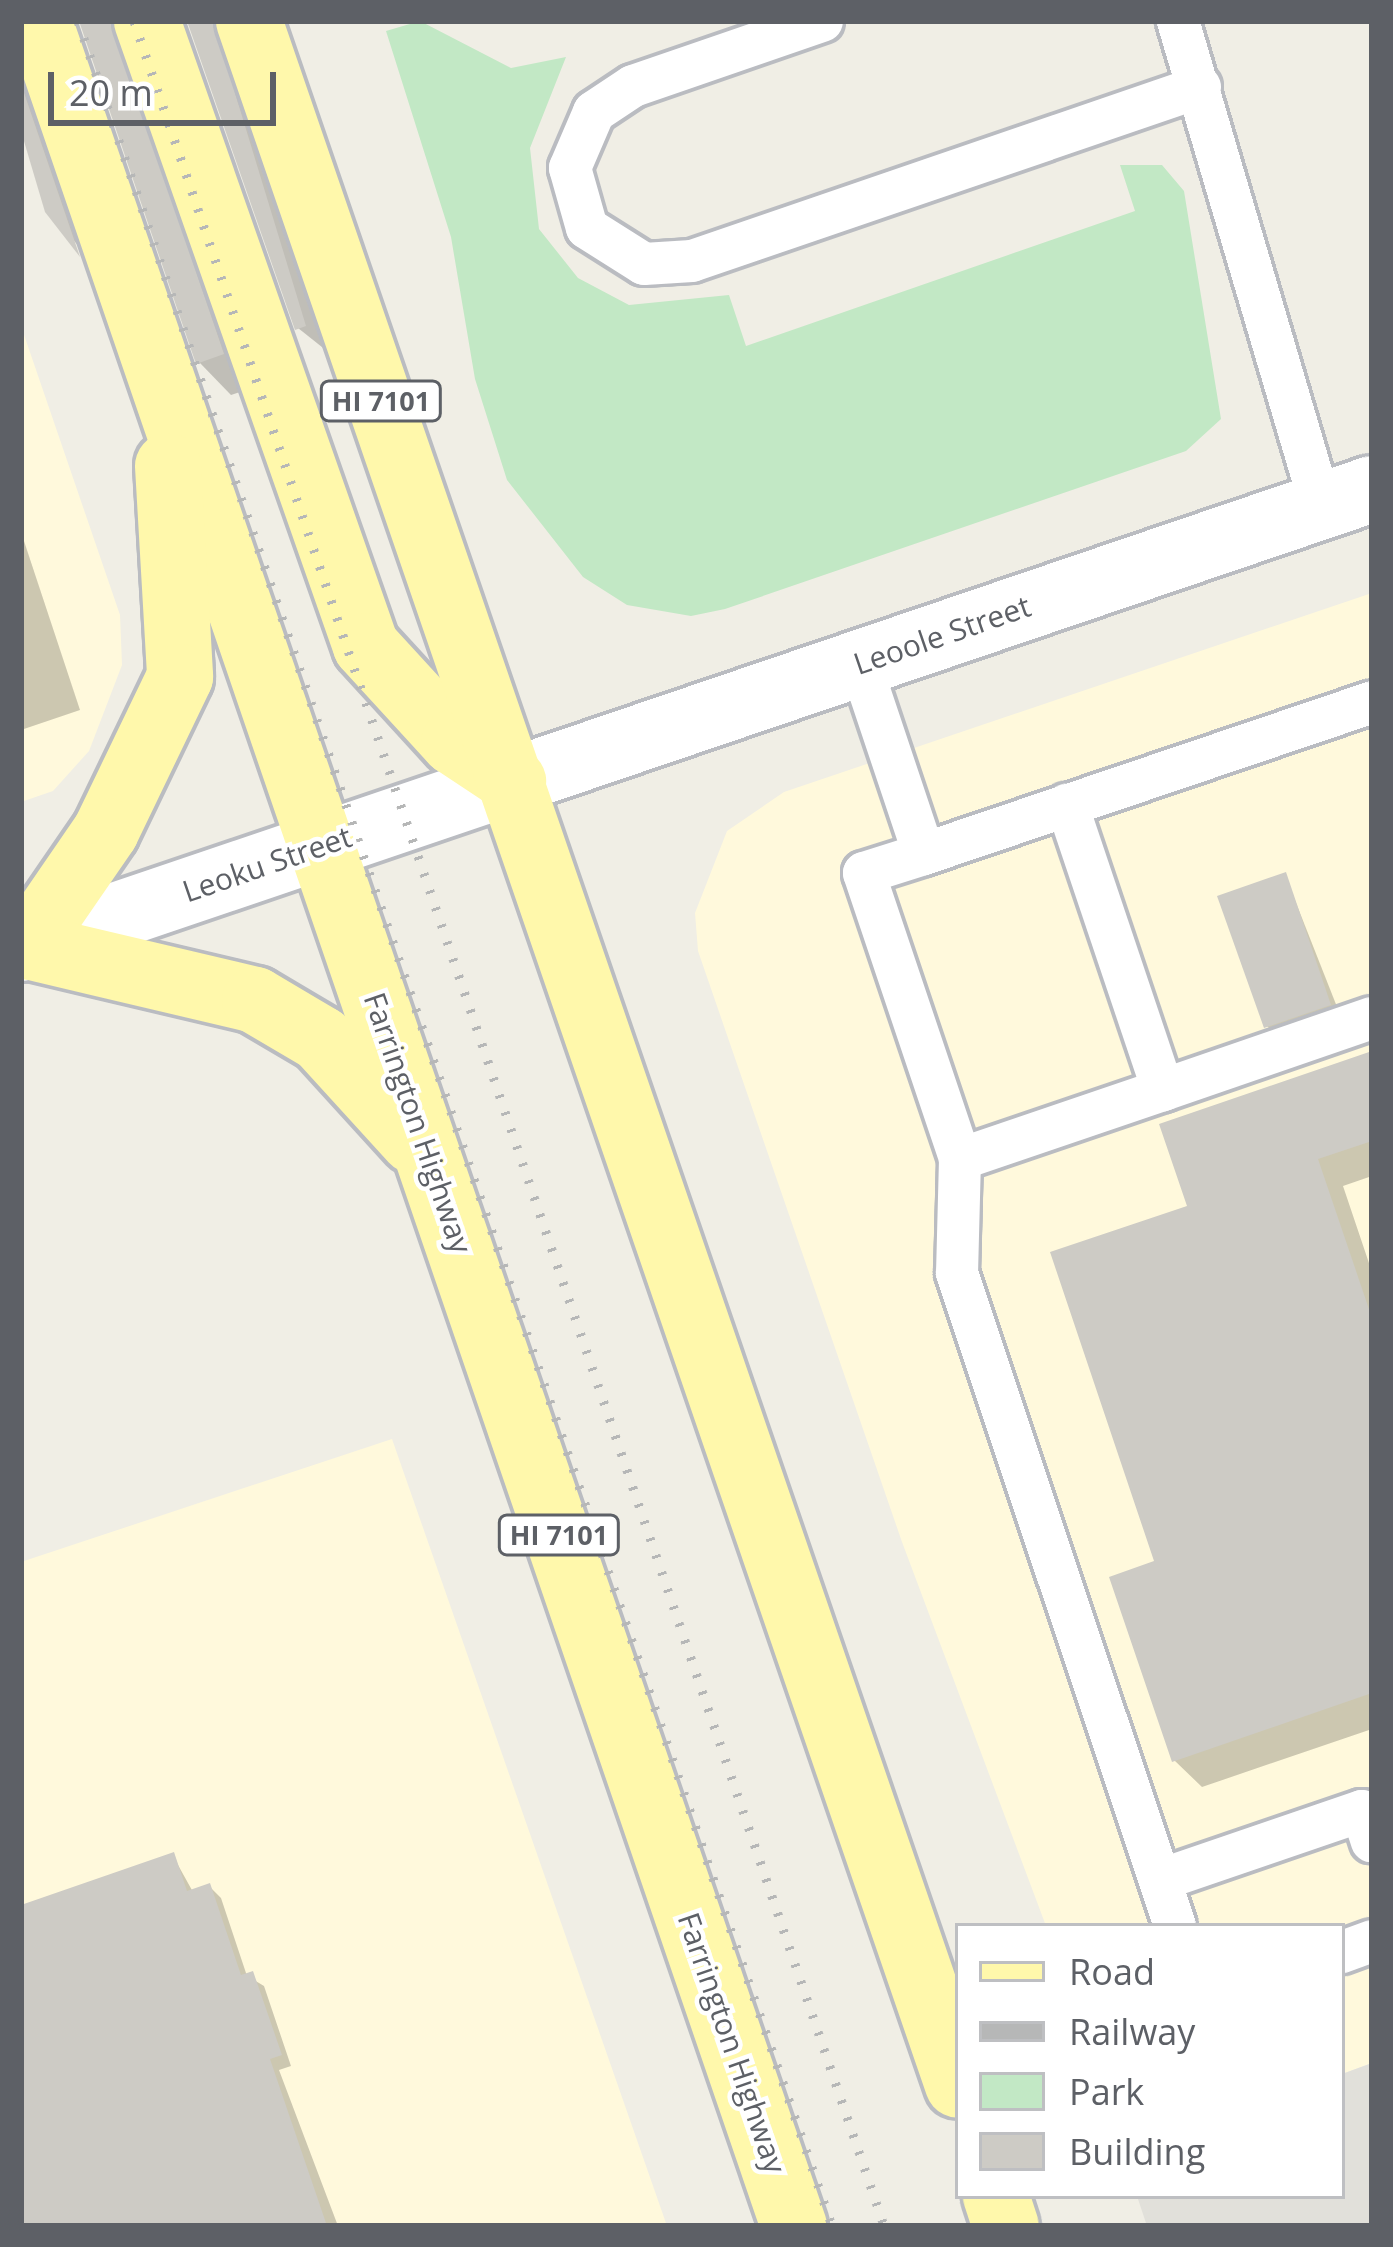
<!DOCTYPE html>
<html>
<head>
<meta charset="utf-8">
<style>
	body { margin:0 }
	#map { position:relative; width:1393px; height:2247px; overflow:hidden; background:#f0eee5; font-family:"Open Sans",sans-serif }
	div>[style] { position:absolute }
	.commercial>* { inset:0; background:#fff9dc }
	.industrial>* { inset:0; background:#e1e0da }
	.green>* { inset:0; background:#c2e8c5 }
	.shadow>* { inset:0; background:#0003 }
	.building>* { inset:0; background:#cdcbc5 }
	.roads { filter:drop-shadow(3px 0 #babcc1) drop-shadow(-3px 0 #babcc1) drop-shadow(0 3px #babcc1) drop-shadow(0 -3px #babcc1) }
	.lane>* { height:42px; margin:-21px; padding:0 21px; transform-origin:21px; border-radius:21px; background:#fff }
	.street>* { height:66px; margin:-33px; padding:0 33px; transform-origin:33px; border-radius:33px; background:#fff }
	.secondary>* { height:66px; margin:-33px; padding:0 33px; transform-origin:33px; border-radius:33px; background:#fff }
	.primary>* { height:66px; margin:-33px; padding:0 33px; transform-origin:33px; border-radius:33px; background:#fff8ab }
	.rail>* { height:9px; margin-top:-4.5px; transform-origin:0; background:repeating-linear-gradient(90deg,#b6b7b7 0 3px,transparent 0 18px) }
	span { translate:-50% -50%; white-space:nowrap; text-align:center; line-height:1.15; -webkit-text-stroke:9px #fff; paint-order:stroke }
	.shield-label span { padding:3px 9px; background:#fff; border:3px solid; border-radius:9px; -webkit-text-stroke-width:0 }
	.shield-label { font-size:27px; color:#5d6066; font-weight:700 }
	.street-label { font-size:30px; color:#5d6066 }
	.frame { position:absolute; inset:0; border:24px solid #5d6066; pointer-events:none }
	.legend { position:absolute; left:955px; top:1923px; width:390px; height:276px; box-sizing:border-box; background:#fff; border:3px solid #bebfc2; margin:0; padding:15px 21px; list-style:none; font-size:36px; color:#5d6066 }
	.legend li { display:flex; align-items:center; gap:24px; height:60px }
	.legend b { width:60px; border:3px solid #bebfc2 }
	.scale { position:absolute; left:48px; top:72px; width:228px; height:54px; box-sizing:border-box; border:6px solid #5d6066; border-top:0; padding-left:15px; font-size:36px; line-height:42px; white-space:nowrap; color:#5d6066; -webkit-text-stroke:9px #fff; paint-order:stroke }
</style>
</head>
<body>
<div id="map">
	<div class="commercial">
		<i style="clip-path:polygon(21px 326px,120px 615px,122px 665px,89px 751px,53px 791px,21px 802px)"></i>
		<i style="clip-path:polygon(1372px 593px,1372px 2063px,1342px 2074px,1342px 1926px,1046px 1926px,902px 1542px,698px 951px,695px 913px,727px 831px,784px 792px)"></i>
		<i style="clip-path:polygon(392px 1439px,667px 2226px,21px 2226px,21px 1562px)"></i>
	</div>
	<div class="industrial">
		<i style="clip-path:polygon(1372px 2063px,1372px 2226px,1147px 2226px,1137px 2196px,1342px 2196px,1342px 2074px)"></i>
	</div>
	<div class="green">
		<i style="clip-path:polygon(420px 21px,511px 68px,566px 57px,530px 148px,539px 229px,578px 278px,629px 305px,729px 295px,746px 346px,1135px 211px,1120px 165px,1162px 165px,1184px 191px,1221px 419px,1186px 451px,725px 609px,691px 616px,627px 605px,583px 577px,507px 480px,475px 379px,451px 237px,386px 31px)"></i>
	</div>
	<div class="shadow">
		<i style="clip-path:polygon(21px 21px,108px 281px,48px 210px,21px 118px)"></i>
		<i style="clip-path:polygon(82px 21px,174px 21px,255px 387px,231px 395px,199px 362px)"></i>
		<i style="clip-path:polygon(190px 21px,275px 21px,337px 359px,298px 328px)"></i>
		<i style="clip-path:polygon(21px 532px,80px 710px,21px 730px)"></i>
		<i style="clip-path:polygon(1285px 875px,1341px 1017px,1279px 1038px,1267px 1026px)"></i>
		<i style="clip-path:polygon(1372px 1054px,1372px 1176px,1343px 1186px,1372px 1272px,1372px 1729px,1202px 1787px,1175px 1761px,1158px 1563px,1191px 1208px)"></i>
		<i style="clip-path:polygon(173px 1856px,193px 1892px,209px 1886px,221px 1898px,247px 1976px,264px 1986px,291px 2066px,279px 2070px,338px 2226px,21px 2226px,21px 1908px)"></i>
	</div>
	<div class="building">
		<i style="clip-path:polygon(79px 21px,111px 21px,224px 354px,196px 364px)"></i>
		<i style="clip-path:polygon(187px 21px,213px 21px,306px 326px,295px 330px)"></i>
		<i style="clip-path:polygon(21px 84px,80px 257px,45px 212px,21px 131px)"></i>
		<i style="clip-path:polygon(1286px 872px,1331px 1005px,1264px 1028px,1217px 896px)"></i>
		<i style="clip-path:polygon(1372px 1051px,1372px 1141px,1318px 1159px,1372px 1318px,1372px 1693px,1172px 1762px,1109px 1577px,1154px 1561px,1050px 1252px,1187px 1206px,1159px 1124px)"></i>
		<i style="clip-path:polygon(174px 1852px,187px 1891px,210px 1883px,241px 1975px,253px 1971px,282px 2055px,270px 2059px,327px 2226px,21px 2226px,21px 1905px)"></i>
	</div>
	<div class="roads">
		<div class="lane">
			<i style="left:822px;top:21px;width:200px;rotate:161deg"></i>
			<i style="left:633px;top:86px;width:47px;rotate:146.3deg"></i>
			<i style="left:594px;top:112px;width:61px;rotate:113.2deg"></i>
			<i style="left:570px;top:168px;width:62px;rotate:74.2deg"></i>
			<i style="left:587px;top:228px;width:67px;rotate:32.3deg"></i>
			<i style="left:644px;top:264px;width:48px;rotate:-3.6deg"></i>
			<i style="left:692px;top:261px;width:537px;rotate:-18.91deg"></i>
			<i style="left:1178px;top:21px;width:506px;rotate:73.57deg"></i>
			<i style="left:860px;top:663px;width:201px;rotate:71.5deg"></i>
			<i style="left:924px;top:854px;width:63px;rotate:162.4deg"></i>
			<i style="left:864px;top:873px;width:302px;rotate:71.4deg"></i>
			<i style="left:960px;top:1159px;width:114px;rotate:91.5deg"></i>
			<i style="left:957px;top:1273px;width:688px;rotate:71.54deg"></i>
			<i style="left:924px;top:854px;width:473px;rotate:-18.7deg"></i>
			<i style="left:1163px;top:1090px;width:221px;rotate:-19deg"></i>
			<i style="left:960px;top:1159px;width:214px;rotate:-18.8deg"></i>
			<i style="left:1163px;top:1090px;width:301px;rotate:-108.6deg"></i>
			<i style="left:1160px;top:1880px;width:213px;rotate:-18.9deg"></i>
			<i style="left:1362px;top:1811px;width:32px;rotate:72deg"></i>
			<i style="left:1342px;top:1952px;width:32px;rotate:-20deg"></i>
		</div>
		<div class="street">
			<i style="left:513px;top:781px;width:907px;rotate:-18.77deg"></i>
		</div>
		<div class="secondary">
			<i style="left:21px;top:948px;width:520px;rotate:-18.75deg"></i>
		</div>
		<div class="primary">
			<i style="left:39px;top:21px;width:2331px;rotate:71.1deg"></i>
			<i style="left:147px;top:21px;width:662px;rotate:70.69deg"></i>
			<i style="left:366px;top:646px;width:130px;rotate:47.5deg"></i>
			<i style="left:454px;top:742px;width:71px;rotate:33.5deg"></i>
			<i style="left:249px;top:21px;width:2182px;rotate:71.04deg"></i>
			<i style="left:168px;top:466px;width:211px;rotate:86.7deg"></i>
			<i style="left:180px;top:677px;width:171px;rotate:115.7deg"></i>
			<i style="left:106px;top:831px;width:140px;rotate:124.5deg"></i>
			<i style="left:27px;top:946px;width:234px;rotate:13.3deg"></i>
			<i style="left:255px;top:1000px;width:77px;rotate:30.6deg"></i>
			<i style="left:321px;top:1039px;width:137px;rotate:47.7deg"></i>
			<i style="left:996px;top:2196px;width:32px;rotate:72deg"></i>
		</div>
	</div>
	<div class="rail">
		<i style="left:78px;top:21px;width:2330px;rotate:71.12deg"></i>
		<i style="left:134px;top:21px;width:2329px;rotate:71.21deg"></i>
	</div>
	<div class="shield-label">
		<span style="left:381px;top:401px">HI 7101</span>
		<span style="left:559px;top:1535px">HI 7101</span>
	</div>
	<div class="street-label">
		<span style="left:942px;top:635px;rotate:-19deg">Leoole Street</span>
		<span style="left:267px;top:864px;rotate:-19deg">Leoku Street</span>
		<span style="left:418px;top:1123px;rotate:71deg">Farrington Highway</span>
		<span style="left:732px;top:2043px;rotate:71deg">Farrington Highway</span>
	</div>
	<div class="frame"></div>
	<ul class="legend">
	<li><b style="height:15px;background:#fff8ab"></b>Road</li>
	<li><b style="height:15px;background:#b6b7b7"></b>Railway</li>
	<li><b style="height:33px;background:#c2e8c5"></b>Park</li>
	<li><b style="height:33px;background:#cdcbc5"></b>Building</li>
	</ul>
	<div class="scale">20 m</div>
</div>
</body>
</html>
